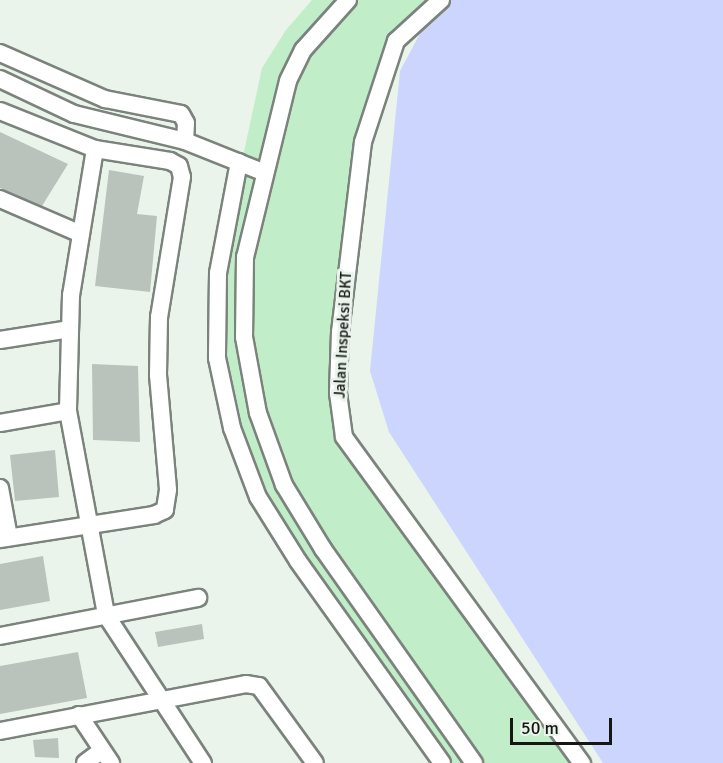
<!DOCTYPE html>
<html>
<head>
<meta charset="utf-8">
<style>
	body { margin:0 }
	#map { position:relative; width:723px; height:763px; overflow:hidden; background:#eaf4eb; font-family:Signika,sans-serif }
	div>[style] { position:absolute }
	.green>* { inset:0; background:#c1edc9 }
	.water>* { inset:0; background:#cbd5fe }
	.building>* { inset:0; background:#b9c3bb }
	.roads { filter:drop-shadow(2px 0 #7b837c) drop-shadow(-2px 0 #7b837c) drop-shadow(0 2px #7b837c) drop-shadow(0 -2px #7b837c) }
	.minor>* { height:16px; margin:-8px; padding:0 8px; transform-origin:8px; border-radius:8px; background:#fff }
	span { translate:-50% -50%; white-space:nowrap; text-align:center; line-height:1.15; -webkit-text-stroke:6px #eaf4eb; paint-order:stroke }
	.street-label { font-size:16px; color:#141714 }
	.scale { position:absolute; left:510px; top:718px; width:102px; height:27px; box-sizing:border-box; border:3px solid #141714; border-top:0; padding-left:8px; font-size:18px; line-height:21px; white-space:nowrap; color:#141714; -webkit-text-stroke:4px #eaf4eb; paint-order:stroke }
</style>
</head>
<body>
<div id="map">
	<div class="green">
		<i style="clip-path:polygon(312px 0,441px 0,396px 41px,353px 203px,344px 437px,582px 763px,442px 763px,258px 497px,217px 358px,218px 273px,262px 68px,286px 30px)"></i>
	</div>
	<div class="water">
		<i style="clip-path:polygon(445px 0,723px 0,723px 763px,603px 763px,389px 432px,370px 371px,400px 71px,424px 26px)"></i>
	</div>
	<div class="building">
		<i style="clip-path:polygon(0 132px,68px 164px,42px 206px,0 188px)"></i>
		<i style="clip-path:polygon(109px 170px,144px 176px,137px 214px,157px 216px,150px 292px,95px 286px)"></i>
		<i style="clip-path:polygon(92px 364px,138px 366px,140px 442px,93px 440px)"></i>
		<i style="clip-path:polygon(55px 450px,59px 497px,15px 501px,10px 455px)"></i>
		<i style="clip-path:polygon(43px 556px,50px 601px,0 610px,0 564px)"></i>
		<i style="clip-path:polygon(202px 624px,204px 639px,158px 647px,155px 632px)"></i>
		<i style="clip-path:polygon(78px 652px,87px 698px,0 714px,0 666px)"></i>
		<i style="clip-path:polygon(58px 738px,59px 758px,35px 757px,33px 740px)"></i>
	</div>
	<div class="roads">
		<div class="minor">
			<i style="left:348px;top:0;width:67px;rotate:132deg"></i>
			<i style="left:303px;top:50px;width:34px;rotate:116deg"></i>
			<i style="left:288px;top:81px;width:181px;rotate:103.7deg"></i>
			<i style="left:245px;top:257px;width:80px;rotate:90.7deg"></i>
			<i style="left:244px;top:337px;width:77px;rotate:79.6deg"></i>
			<i style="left:258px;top:413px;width:77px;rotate:70.1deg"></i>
			<i style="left:284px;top:485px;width:75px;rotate:58.6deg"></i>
			<i style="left:323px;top:549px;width:262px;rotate:54.8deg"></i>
			<i style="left:441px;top:0;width:61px;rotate:137.7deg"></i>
			<i style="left:396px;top:41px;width:106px;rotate:108.1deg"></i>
			<i style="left:363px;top:142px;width:191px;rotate:96.9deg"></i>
			<i style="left:340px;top:332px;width:61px;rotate:91.9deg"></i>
			<i style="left:338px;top:393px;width:44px;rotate:82.2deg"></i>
			<i style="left:344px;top:437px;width:404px;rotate:53.9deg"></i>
			<i style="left:0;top:53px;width:115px;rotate:23.7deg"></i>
			<i style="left:105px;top:99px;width:77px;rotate:11.2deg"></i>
			<i style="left:181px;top:114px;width:10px;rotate:61deg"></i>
			<i style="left:186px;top:123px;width:18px;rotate:93deg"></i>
			<i style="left:185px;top:141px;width:114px;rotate:-166.3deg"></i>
			<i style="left:74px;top:114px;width:82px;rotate:-154.7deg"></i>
			<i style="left:0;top:111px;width:102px;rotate:21.8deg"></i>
			<i style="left:95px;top:149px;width:76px;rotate:9.1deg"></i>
			<i style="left:170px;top:161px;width:10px;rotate:29deg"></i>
			<i style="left:179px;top:166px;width:11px;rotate:75deg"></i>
			<i style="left:182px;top:177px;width:142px;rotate:99.3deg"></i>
			<i style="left:159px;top:317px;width:58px;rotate:91deg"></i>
			<i style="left:158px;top:375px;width:115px;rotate:85deg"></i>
			<i style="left:168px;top:490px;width:20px;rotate:99deg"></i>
			<i style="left:165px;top:510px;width:12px;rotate:156deg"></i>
			<i style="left:154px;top:515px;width:156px;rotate:171.1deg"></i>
			<i style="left:185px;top:141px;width:86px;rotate:21.8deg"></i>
			<i style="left:95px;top:149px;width:148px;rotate:99.3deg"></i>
			<i style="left:71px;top:295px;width:116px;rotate:91.5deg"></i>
			<i style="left:68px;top:411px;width:208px;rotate:79.4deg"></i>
			<i style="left:106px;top:615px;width:177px;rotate:56.8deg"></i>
			<i style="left:239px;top:162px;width:113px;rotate:100.7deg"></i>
			<i style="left:218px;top:273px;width:85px;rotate:90.7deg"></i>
			<i style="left:217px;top:358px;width:72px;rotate:77.9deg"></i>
			<i style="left:232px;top:428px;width:74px;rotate:69.4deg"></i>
			<i style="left:258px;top:497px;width:75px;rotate:58deg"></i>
			<i style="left:298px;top:561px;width:248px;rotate:54.5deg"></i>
			<i style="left:0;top:199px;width:88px;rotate:23.4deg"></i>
			<i style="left:0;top:340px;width:71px;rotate:-8.9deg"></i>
			<i style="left:0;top:423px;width:69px;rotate:-10deg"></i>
			<i style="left:0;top:488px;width:50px;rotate:79.6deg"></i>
			<i style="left:0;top:636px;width:202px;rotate:-10.9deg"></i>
			<i style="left:79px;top:715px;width:58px;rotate:56.3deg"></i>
			<i style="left:0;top:731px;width:250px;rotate:-10.8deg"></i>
			<i style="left:246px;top:684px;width:13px;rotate:9deg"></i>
			<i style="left:259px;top:686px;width:95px;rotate:54deg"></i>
			<i style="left:85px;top:763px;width:21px;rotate:-37deg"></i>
		</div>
	</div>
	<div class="street-label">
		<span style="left:343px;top:335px;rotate:-87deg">Jalan Inspeksi BKT</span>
	</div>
	<div class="scale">50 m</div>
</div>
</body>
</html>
